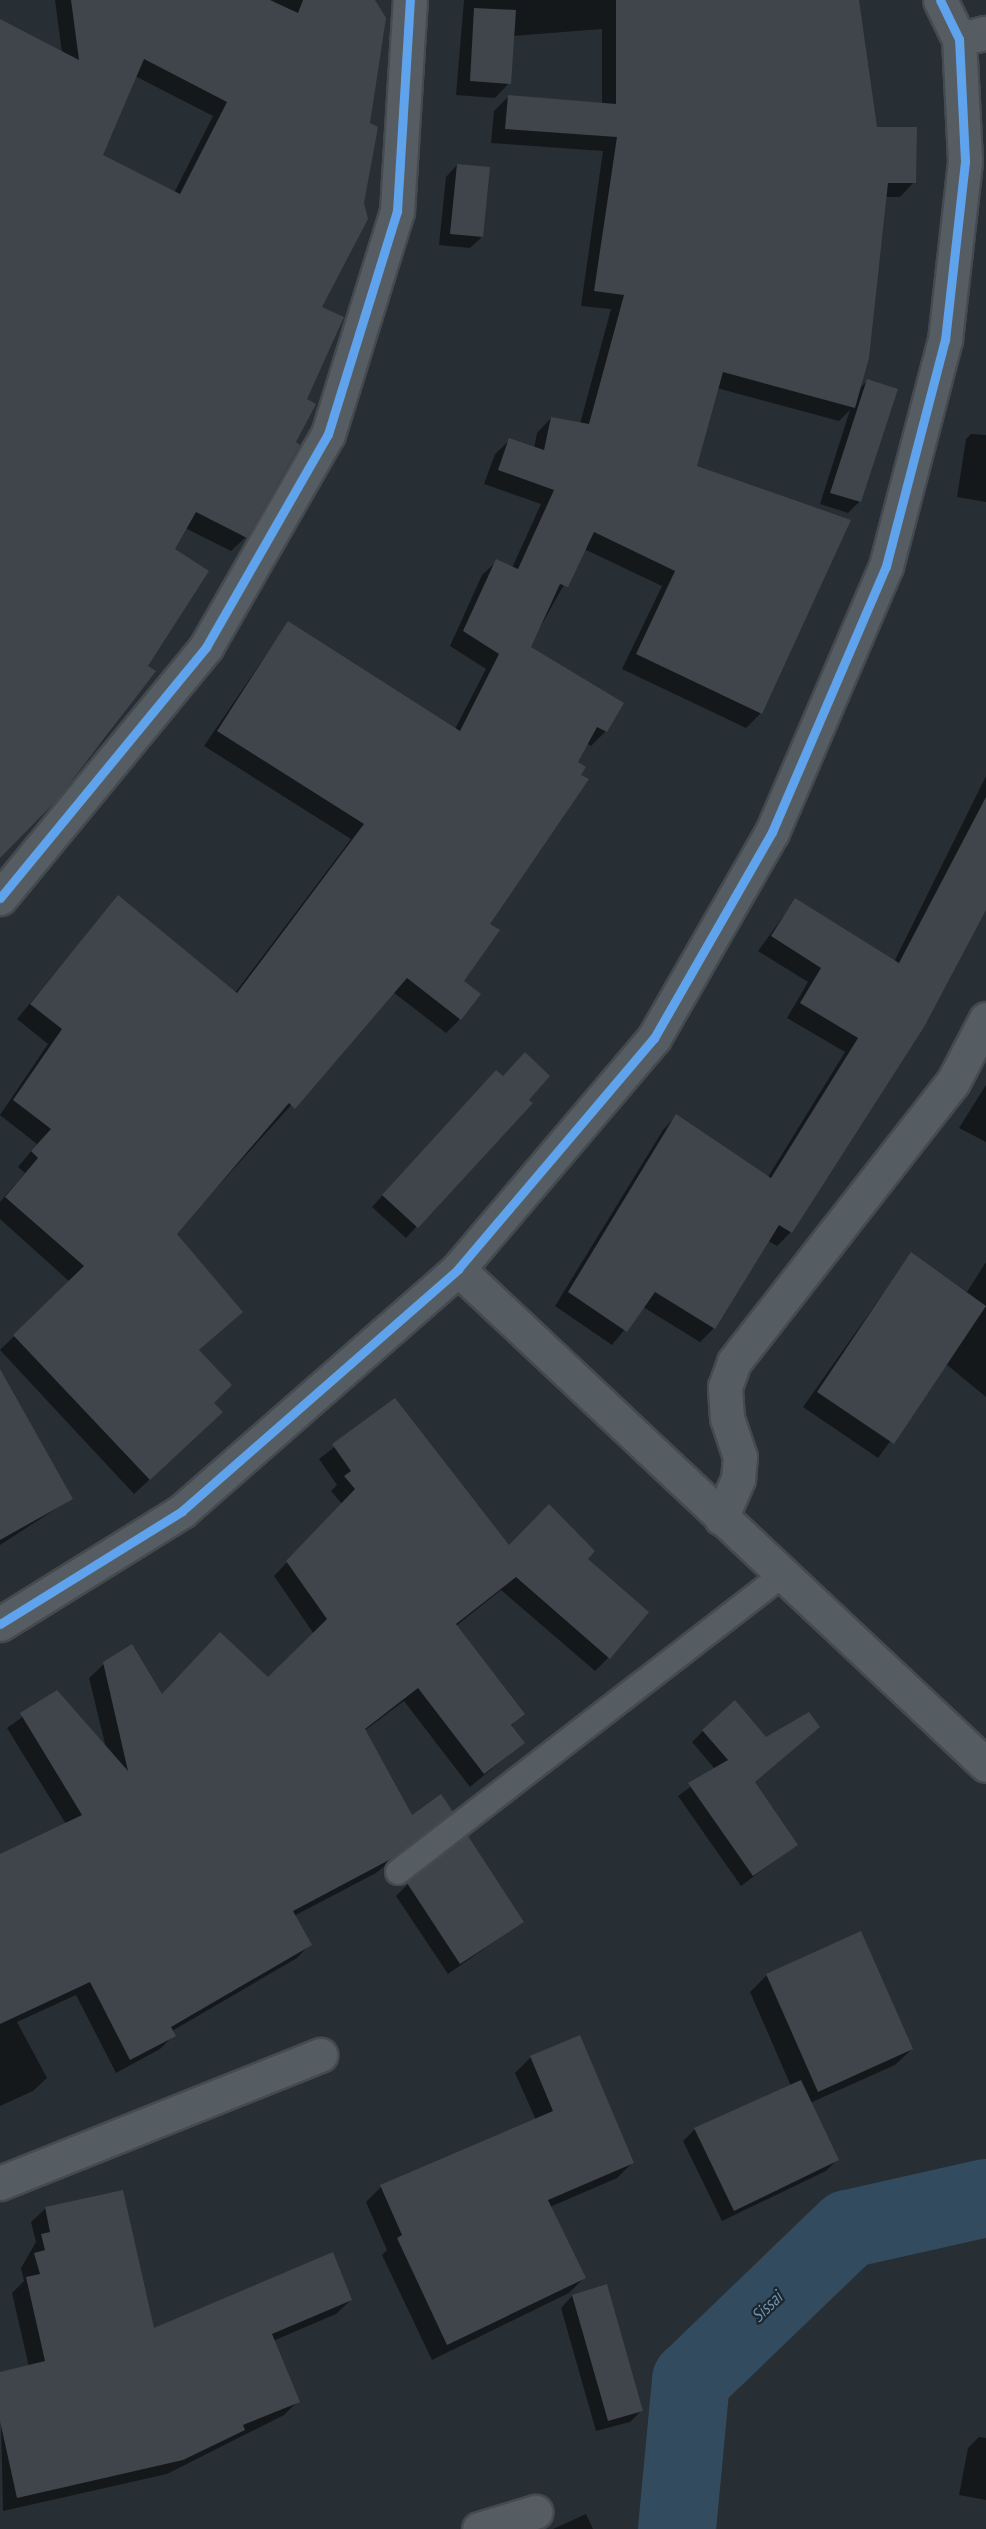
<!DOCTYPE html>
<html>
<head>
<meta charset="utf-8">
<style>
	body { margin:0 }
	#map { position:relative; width:986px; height:2529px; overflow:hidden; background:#272e34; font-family:"PT Sans Narrow",sans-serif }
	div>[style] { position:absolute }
	.shadow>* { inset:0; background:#0007 }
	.river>* { height:78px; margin:-39px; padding:0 39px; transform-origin:39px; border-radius:39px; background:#334b5e }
	.building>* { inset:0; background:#3f454b }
	.roads { filter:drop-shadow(2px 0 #444a4f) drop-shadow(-2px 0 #444a4f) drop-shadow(0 2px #444a4f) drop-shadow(0 -2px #444a4f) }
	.service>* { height:24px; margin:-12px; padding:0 12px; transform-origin:12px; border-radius:12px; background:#565d62 }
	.minor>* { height:33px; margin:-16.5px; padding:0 16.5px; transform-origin:16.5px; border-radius:16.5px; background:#565d62 }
	.cycleway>* { height:9px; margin:-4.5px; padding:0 4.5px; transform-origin:4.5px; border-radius:4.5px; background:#60a3ed }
	span { translate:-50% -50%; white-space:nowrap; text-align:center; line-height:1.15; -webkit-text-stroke:4.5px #1a262f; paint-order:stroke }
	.water-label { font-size:18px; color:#6f91ab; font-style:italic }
</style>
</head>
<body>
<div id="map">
	<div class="shadow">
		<i style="clip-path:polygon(evenodd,55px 0,373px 0,320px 307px,246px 537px,231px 551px,185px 528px,173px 550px,146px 667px,154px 671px,103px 741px,0 855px,0 21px,62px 53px,55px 0,135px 76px,213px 116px,174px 193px,101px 156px,135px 76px)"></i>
		<i style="clip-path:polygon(464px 0,858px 0,876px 128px,914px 182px,900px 197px,885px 197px,859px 389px,868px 380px,860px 501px,848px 513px,820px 504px,850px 410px,839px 421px,717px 388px,695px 467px,849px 521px,761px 713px,746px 728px,622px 669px,662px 586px,584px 549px,529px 647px,622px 704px,606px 731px,591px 746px,586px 743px,488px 924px,462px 981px,460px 1019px,446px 1033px,393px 992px,175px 1234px,241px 1312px,198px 1351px,207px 1426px,134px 1494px,0 1350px,70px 1282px,0 1219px,0 1202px,25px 1173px,18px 1167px,37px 1144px,0 1115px,48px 1044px,17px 1019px,118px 897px,235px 993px,351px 839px,204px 746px,288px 623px,455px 729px,486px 669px,450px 646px,482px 575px,497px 561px,512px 568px,541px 504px,484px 484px,495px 454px,510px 440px,534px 448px,537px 433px,551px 418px,580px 424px,611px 309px,581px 306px,603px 151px,491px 143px,494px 111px,508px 97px,602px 104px,602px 29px,512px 36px,509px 83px,495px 98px,456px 95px)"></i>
		<i style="clip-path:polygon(457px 165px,482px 237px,470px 248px,439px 245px,446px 177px)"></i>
		<i style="clip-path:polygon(971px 434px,986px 435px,986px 502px,957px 497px,966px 439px)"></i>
		<i style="clip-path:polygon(986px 776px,986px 907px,791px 1232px,777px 1246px,767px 1240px,714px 1328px,700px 1342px,643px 1307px,612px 1345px,555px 1306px,663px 1130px,676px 1116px,768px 1177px,845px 1052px,787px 1018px,808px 982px,758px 951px,795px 900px,894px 962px)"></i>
		<i style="clip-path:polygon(485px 1083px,530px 1103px,406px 1238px,372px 1207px)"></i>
		<i style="clip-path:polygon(986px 1085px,986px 1142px,959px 1128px)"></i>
		<i style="clip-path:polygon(911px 1254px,967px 1292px,986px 1262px,986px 1397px,946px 1364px,878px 1458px,803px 1407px)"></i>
		<i style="clip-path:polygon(0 1372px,71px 1499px,0 1545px)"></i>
		<i style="clip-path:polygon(395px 1400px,509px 1547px,586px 1559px,608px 1658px,595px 1671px,501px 1590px,456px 1626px,523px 1713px,511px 1726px,523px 1743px,470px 1787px,404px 1701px,364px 1731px,412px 1817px,451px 1811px,376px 1873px,294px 1916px,310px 1944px,297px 1958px,172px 2031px,174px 2035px,160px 2049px,116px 2073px,76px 1995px,17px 2022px,47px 2078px,33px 2091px,0 2106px,0 1856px,66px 1824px,7px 1728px,57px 1692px,106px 1748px,89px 1678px,104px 1664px,161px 1695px,268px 1680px,314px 1634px,274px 1576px,342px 1504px,331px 1491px,337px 1485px,319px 1459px)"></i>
		<i style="clip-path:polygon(703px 1731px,754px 1783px,796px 1845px,741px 1886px,678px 1796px,715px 1769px,692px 1742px)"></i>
		<i style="clip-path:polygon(408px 1884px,522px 1922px,448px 1974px,396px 1896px)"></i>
		<i style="clip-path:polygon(767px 1975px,912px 2049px,895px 2065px,810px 2103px,837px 2160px,826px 2171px,722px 2221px,683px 2141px,695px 2129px,791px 2086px,750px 1992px)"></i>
		<i style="clip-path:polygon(579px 2037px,632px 2163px,617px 2178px,550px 2207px,584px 2278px,569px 2293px,432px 2360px,382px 2255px,387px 2250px,366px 2202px,381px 2187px,536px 2120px,515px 2073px,530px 2058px)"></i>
		<i style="clip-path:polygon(46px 2208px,153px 2330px,351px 2300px,336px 2314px,273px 2341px,298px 2401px,284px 2415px,167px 2474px,3px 2511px,0 2373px,29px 2367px,12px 2293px,24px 2281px,21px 2268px,36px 2242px,31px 2222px)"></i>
		<i style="clip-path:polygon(572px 2296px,642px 2410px,630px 2422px,596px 2431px,561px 2308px)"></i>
		<i style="clip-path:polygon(979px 2437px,986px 2438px,986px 2500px,959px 2495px,968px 2448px)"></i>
		<i style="clip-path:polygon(586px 2514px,593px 2529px,553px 2529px)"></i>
	</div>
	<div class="river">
		<i style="left:677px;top:2529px;width:150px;rotate:-84.6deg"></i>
		<i style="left:691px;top:2380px;width:218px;rotate:-43.9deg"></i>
		<i style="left:848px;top:2229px;width:141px;rotate:-12.7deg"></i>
	</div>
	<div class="building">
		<i style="clip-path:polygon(evenodd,71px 0,270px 0,298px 13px,303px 0,375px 0,386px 18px,370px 123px,378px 127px,364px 203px,368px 219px,322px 307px,344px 317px,307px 399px,316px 404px,296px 442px,300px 445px,247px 538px,196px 512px,175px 549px,209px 571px,148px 666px,156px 671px,57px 800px,0 858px,0 19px,79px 60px,71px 0,144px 59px,227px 102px,180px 194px,103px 155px,144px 59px)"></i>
		<i style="clip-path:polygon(616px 0,859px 0,877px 127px,917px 127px,916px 183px,888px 183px,869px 358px,855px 408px,723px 372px,697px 466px,851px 520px,762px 714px,636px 654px,675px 571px,594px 532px,568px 587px,560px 584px,531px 647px,624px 703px,607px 732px,597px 727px,578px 762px,586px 767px,581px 775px,589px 779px,490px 924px,500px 930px,464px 981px,481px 994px,461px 1020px,407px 978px,295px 1109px,289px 1103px,177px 1234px,243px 1312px,199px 1350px,232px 1385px,214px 1403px,223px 1412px,150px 1480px,13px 1335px,84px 1266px,5px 1197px,38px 1158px,31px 1151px,51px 1129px,13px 1100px,62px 1029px,30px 1004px,118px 895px,237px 993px,364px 824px,217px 731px,288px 621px,460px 731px,499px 654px,463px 631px,496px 559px,518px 569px,554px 490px,498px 470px,509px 438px,544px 450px,551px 417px,589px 424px,624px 295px,594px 291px,617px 137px,505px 129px,508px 95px,616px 104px)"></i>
		<i style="clip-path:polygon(474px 8px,516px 10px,511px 84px,470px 81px)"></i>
		<i style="clip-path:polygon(457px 164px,490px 167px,483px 237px,450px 234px)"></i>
		<i style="clip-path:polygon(867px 379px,898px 389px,861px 502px,830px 493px)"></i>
		<i style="clip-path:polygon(986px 797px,986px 910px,924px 1027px,792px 1233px,779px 1225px,715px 1329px,655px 1292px,627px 1332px,568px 1292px,676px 1114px,771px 1178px,858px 1038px,800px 1003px,821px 968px,771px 936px,795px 898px,899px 963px)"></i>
		<i style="clip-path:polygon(525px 1052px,550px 1076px,529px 1100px,533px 1103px,418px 1228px,382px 1195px,496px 1070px,503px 1076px)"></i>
		<i style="clip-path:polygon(911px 1252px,986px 1306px,894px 1444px,817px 1392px)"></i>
		<i style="clip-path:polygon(0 1369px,73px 1499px,0 1540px)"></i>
		<i style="clip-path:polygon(395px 1398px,509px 1545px,549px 1504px,595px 1551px,588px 1559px,649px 1612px,610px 1659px,516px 1577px,456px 1624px,525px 1714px,511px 1725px,525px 1743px,484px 1774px,418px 1688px,365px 1729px,412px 1815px,441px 1794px,453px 1812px,391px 1859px,293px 1911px,312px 1945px,171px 2027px,176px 2036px,130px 2060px,90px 1982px,0 2024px,0 1854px,82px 1815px,20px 1713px,57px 1690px,128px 1771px,103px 1662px,132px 1644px,162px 1694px,220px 1632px,268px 1677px,327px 1619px,286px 1561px,355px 1489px,344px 1476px,351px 1471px,332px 1444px)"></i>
		<i style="clip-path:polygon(735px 1700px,766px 1737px,809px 1712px,820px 1727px,755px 1782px,798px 1845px,753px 1876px,688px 1783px,728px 1760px,702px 1730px)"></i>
		<i style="clip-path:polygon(468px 1836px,524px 1922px,460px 1964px,407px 1883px)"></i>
		<i style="clip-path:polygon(861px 1931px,913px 2049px,818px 2092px,766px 1974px)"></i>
		<i style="clip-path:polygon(580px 2035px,634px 2163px,548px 2200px,586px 2278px,447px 2345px,397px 2238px,402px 2235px,380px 2185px,553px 2111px,530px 2056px)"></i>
		<i style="clip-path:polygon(801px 2080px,839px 2160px,734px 2211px,694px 2128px)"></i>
		<i style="clip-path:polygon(123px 2190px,154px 2328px,333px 2252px,352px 2300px,272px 2334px,300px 2402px,243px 2425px,245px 2430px,183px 2460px,17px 2498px,0 2421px,0 2372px,45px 2361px,26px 2277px,40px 2274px,34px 2253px,45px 2250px,41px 2234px,50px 2232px,45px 2207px)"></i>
		<i style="clip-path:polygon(607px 2284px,643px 2411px,608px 2421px,572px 2295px)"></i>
	</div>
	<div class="roads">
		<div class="service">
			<i style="left:398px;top:1872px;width:482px;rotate:-37.7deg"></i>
		</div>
		<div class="minor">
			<i style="left:959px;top:39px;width:28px;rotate:-13deg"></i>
			<i style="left:0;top:898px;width:325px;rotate:-50.6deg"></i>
			<i style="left:206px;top:647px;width:245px;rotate:-60.2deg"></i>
			<i style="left:328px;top:434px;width:233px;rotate:-72.8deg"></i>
			<i style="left:397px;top:211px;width:211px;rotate:-86.5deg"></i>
			<i style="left:458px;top:1269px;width:724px;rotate:43.21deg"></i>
			<i style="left:721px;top:1518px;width:43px;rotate:-66.4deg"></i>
			<i style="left:738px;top:1479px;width:22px;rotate:-85deg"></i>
			<i style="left:740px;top:1457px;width:41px;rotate:-108.4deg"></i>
			<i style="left:727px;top:1418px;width:31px;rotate:-94deg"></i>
			<i style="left:725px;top:1387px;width:27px;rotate:-70deg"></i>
			<i style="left:734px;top:1362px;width:355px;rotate:-52deg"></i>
			<i style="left:953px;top:1082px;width:71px;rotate:-62.4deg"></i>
			<i style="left:0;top:1624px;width:214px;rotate:-31.8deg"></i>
			<i style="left:182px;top:1511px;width:367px;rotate:-41.2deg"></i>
			<i style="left:458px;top:1269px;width:303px;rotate:-49.7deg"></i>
			<i style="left:654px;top:1038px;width:237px;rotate:-60.2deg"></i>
			<i style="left:772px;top:832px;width:289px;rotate:-66.8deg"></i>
			<i style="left:886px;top:566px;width:234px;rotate:-75.4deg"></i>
			<i style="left:945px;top:340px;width:180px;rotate:-83.6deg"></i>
			<i style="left:965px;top:161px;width:122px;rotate:-92.8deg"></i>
			<i style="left:959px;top:39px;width:43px;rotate:-116deg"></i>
			<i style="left:0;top:2183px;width:345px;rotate:-21.8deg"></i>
			<i style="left:479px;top:2529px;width:59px;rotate:-16.9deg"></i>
		</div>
	</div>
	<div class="cycleway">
		<i style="left:0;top:898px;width:325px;rotate:-50.6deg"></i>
		<i style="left:206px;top:647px;width:245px;rotate:-60.2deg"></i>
		<i style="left:328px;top:434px;width:233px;rotate:-72.8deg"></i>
		<i style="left:397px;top:211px;width:211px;rotate:-86.5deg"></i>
		<i style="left:0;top:1624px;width:214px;rotate:-31.8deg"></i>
		<i style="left:182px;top:1511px;width:367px;rotate:-41.2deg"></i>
		<i style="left:458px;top:1269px;width:303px;rotate:-49.7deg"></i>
		<i style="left:654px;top:1038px;width:237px;rotate:-60.2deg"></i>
		<i style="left:772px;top:832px;width:289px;rotate:-66.8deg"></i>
		<i style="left:886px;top:566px;width:234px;rotate:-75.4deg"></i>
		<i style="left:945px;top:340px;width:180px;rotate:-83.6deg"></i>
		<i style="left:965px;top:161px;width:122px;rotate:-92.8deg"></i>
		<i style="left:959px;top:39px;width:43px;rotate:-116deg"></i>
	</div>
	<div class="water-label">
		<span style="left:767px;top:2307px;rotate:-44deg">Sissai</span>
	</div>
</div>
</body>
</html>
